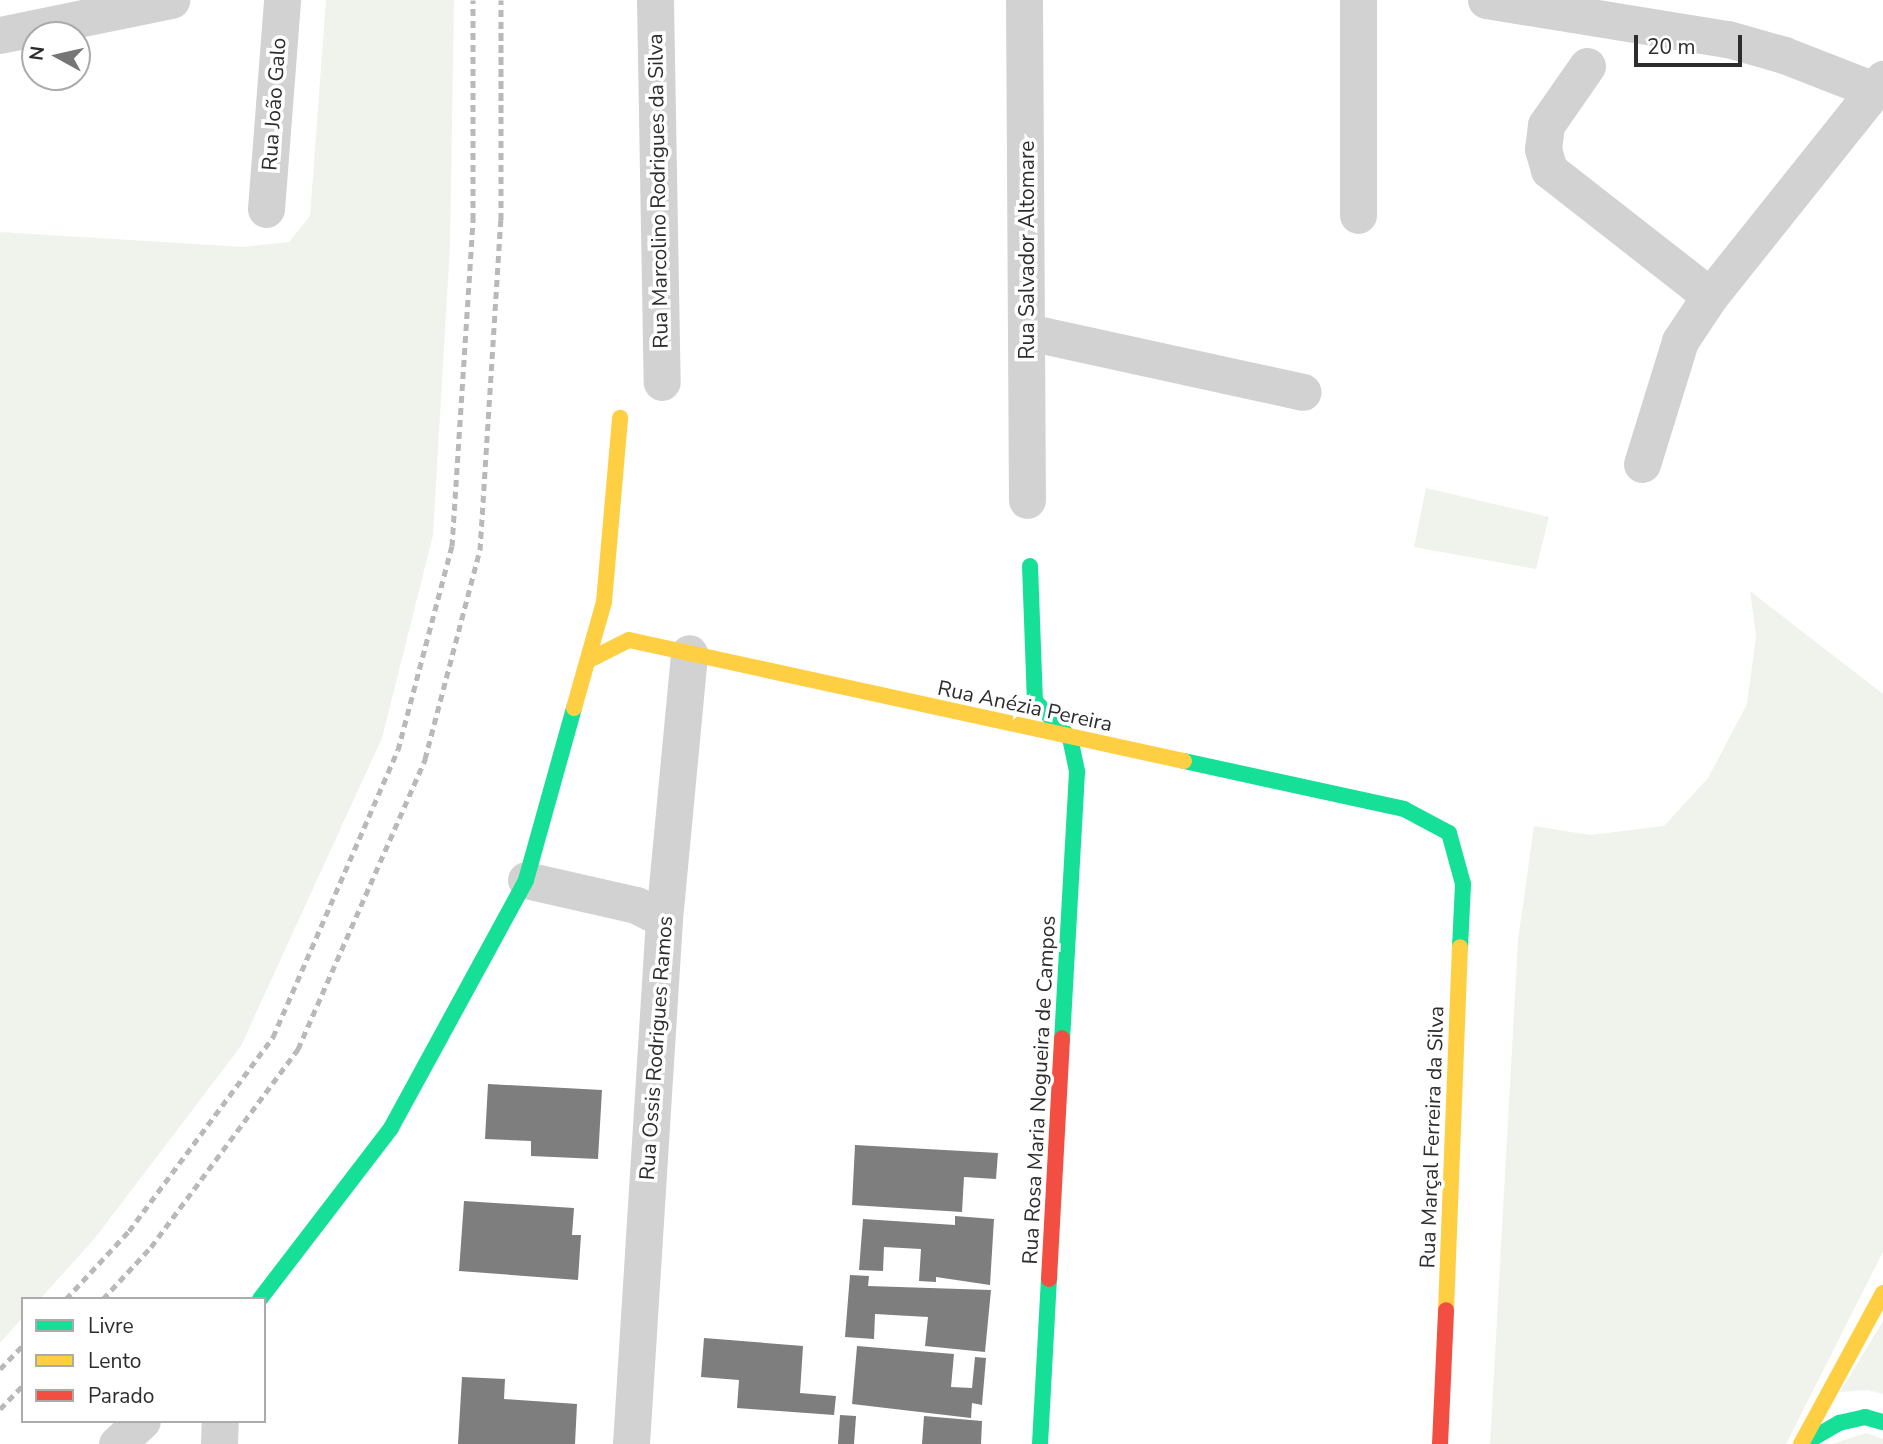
<!DOCTYPE html>
<html>
<head>
<meta charset="utf-8">
<style>
	body { margin:0 }
	#map { position:relative; width:1883px; height:1444px; overflow:hidden; background:#fff; font-family:"Nunito Sans",sans-serif }
	div>[style] { position:absolute }
	.green>* { inset:0; background:#f0f3ec }
	.building>* { inset:0; background:#7e7e7e }
	.street>* { height:37px; margin:-18.5px; padding:0 18.5px; transform-origin:18.5px; border-radius:18.5px; background:#d2d2d2 }
	.fast>* { height:16px; margin:-8px; padding:0 8px; transform-origin:8px; border-radius:8px; background:#16e098 }
	.slow>* { height:16px; margin:-8px; padding:0 8px; transform-origin:8px; border-radius:8px; background:#ffcf43 }
	.jam>* { height:16px; margin:-8px; padding:0 8px; transform-origin:8px; border-radius:8px; background:#f24e42 }
	.rail>* { height:5px; margin-top:-2.5px; transform-origin:0; background:repeating-linear-gradient(90deg,#b9b9b9 0 7px,transparent 0 12px) }
	span { translate:-50% -50%; white-space:nowrap; text-align:center; line-height:1.15; -webkit-text-stroke:7px #fff; paint-order:stroke }
	.street-label { font-size:21px; color:#2d2d2d }
	.legend { position:absolute; left:21px; top:1297px; width:245px; height:126px; box-sizing:border-box; background:#fff; border:2px solid #ababab; margin:0; padding:9px 12px; list-style:none; font-size:21px; color:#2d2d2d }
	.legend li { display:flex; align-items:center; gap:14px; height:35px }
	.legend b { width:35px; border:2px solid #ababab }
	.north { position:absolute; left:21px; top:21px; width:70px; height:70px; box-sizing:border-box; background:#fff; border:2px solid #ababab; border-radius:50%; rotate:278deg; font-size:19px; font-weight:700; line-height:28px; text-align:center; color:#2d2d2d }
	.north::after { content:''; display:block; margin:auto; width:24px; height:32px; background:#767676; clip-path:polygon(50% 0,100% 100%,50% 72%,0 100%) }
	.scale { position:absolute; left:1634px; top:35px; width:108px; height:32px; box-sizing:border-box; border:4px solid #2d2d2d; border-top:0; padding-left:9px; font-size:21px; line-height:24px; white-space:nowrap; color:#2d2d2d; -webkit-text-stroke:5px #fff; paint-order:stroke }
</style>
</head>
<body>
<div id="map">
	<div class="green">
		<i style="clip-path:polygon(326px 0,454px 0,450px 246px,433px 535px,382px 738px,241px 1046px,95px 1238px,40px 1299px,23px 1299px,23px 1317px,0 1343px,0 232px,243px 247px,289px 242px,310px 216px)"></i>
		<i style="clip-path:polygon(1426px 488px,1549px 517px,1536px 569px,1414px 547px)"></i>
		<i style="clip-path:polygon(1750px 591px,1883px 694px,1883px 1252px,1786px 1444px,1490px 1444px,1518px 940px,1534px 826px,1590px 835px,1664px 826px,1708px 778px,1747px 704px,1756px 636px)"></i>
		<i style="clip-path:polygon(1883px 1321px,1883px 1394px,1868px 1390px,1840px 1392px)"></i>
		<i style="clip-path:polygon(1866px 1433px,1883px 1439px,1883px 1444px,1832px 1444px)"></i>
	</div>
	<div class="building">
		<i style="clip-path:polygon(488px 1084px,602px 1090px,598px 1159px,531px 1156px,531px 1141px,485px 1139px)"></i>
		<i style="clip-path:polygon(855px 1145px,998px 1153px,996px 1179px,964px 1177px,962px 1212px,852px 1205px)"></i>
		<i style="clip-path:polygon(464px 1201px,574px 1208px,572px 1235px,581px 1235px,578px 1280px,459px 1271px)"></i>
		<i style="clip-path:polygon(955px 1216px,994px 1219px,990px 1285px,936px 1277px,936px 1282px,919px 1281px,921px 1249px,884px 1247px,883px 1271px,859px 1270px,863px 1219px,955px 1225px)"></i>
		<i style="clip-path:polygon(850px 1275px,869px 1276px,868px 1286px,991px 1290px,985px 1352px,925px 1346px,928px 1317px,875px 1314px,874px 1339px,845px 1337px)"></i>
		<i style="clip-path:polygon(704px 1338px,803px 1346px,800px 1393px,836px 1396px,834px 1415px,737px 1408px,739px 1380px,701px 1377px)"></i>
		<i style="clip-path:polygon(857px 1346px,954px 1354px,951px 1387px,972px 1388px,975px 1357px,986px 1358px,982px 1405px,972px 1403px,971px 1418px,852px 1404px)"></i>
		<i style="clip-path:polygon(462px 1377px,505px 1379px,504px 1399px,577px 1404px,575px 1444px,458px 1444px)"></i>
		<i style="clip-path:polygon(840px 1415px,856px 1416px,854px 1444px,838px 1444px)"></i>
		<i style="clip-path:polygon(924px 1416px,982px 1421px,981px 1444px,922px 1444px)"></i>
	</div>
	<div class="street">
		<i style="left:655px;top:0;width:382px;rotate:89deg"></i>
		<i style="left:1024px;top:0;width:500px;rotate:89.66deg"></i>
		<i style="left:1486px;top:0;width:245px;rotate:9.2deg"></i>
		<i style="left:1728px;top:39px;width:58px;rotate:15.9deg"></i>
		<i style="left:1784px;top:55px;width:97px;rotate:21.3deg"></i>
		<i style="left:0;top:35px;width:175px;rotate:-11.6deg"></i>
		<i style="left:1587px;top:66px;width:72px;rotate:124.8deg"></i>
		<i style="left:1546px;top:125px;width:24px;rotate:97deg"></i>
		<i style="left:1543px;top:149px;width:22px;rotate:74deg"></i>
		<i style="left:1549px;top:170px;width:204px;rotate:38deg"></i>
		<i style="left:266px;top:209px;width:210px;rotate:-85.6deg"></i>
		<i style="left:1358px;top:215px;width:215px;rotate:-90deg"></i>
		<i style="left:1028px;top:332px;width:281px;rotate:12.3deg"></i>
		<i style="left:1642px;top:464px;width:129px;rotate:-72.8deg"></i>
		<i style="left:1680px;top:341px;width:54px;rotate:-56.3deg"></i>
		<i style="left:1710px;top:296px;width:278px;rotate:-51.4deg"></i>
		<i style="left:526px;top:880px;width:113px;rotate:12.8deg"></i>
		<i style="left:636px;top:905px;width:31px;rotate:27deg"></i>
		<i style="left:117px;top:1444px;width:34px;rotate:-43deg"></i>
		<i style="left:219px;top:1444px;width:23px;rotate:-88deg"></i>
		<i style="left:631px;top:1444px;width:526px;rotate:-86.4deg"></i>
		<i style="left:664px;top:919px;width:267px;rotate:-84.6deg"></i>
	</div>
	<div class="fast">
		<i style="left:1030px;top:566px;width:135px;rotate:87.9deg"></i>
		<i style="left:1035px;top:701px;width:51px;rotate:46.6deg"></i>
		<i style="left:1070px;top:738px;width:35px;rotate:78deg"></i>
		<i style="left:1077px;top:772px;width:266px;rotate:93.2deg"></i>
		<i style="left:1184px;top:761px;width:225px;rotate:12.3deg"></i>
		<i style="left:1404px;top:809px;width:51px;rotate:28.1deg"></i>
		<i style="left:1449px;top:833px;width:53px;rotate:74.6deg"></i>
		<i style="left:1463px;top:884px;width:63px;rotate:92.7deg"></i>
		<i style="left:260px;top:1299px;width:215px;rotate:-52.5deg"></i>
		<i style="left:391px;top:1128px;width:282px;rotate:-61.4deg"></i>
		<i style="left:526px;top:880px;width:179px;rotate:-74.4deg"></i>
		<i style="left:1040px;top:1444px;width:165px;rotate:-86.9deg"></i>
		<i style="left:1803px;top:1444px;width:42px;rotate:-30.3deg"></i>
		<i style="left:1839px;top:1423px;width:27px;rotate:-13deg"></i>
		<i style="left:1865px;top:1417px;width:19px;rotate:16deg"></i>
	</div>
	<div class="slow">
		<i style="left:591px;top:659px;width:42px;rotate:-26.6deg"></i>
		<i style="left:629px;top:640px;width:568px;rotate:12.3deg"></i>
		<i style="left:574px;top:708px;width:110px;rotate:-74.2deg"></i>
		<i style="left:604px;top:602px;width:185px;rotate:-85deg"></i>
		<i style="left:1446px;top:1310px;width:363px;rotate:-87.8deg"></i>
		<i style="left:1801px;top:1444px;width:172px;rotate:-61.5deg"></i>
	</div>
	<div class="jam">
		<i style="left:1049px;top:1279px;width:241px;rotate:-86.9deg"></i>
		<i style="left:1440px;top:1444px;width:134px;rotate:-87.4deg"></i>
	</div>
	<div class="rail">
		<i style="left:66px;top:1299px;width:93px;rotate:-47.2deg"></i>
		<i style="left:129px;top:1231px;width:242px;rotate:-53.4deg"></i>
		<i style="left:273px;top:1037px;width:313px;rotate:-66.5deg"></i>
		<i style="left:398px;top:750px;width:211px;rotate:-75.2deg"></i>
		<i style="left:452px;top:546px;width:328px;rotate:-86.3deg"></i>
		<i style="left:473px;top:219px;width:219px;rotate:-90deg"></i>
		<i style="left:103px;top:1299px;width:71px;rotate:-47.3deg"></i>
		<i style="left:151px;top:1247px;width:247px;rotate:-53.4deg"></i>
		<i style="left:298px;top:1049px;width:317px;rotate:-66.3deg"></i>
		<i style="left:425px;top:759px;width:216px;rotate:-75.3deg"></i>
		<i style="left:480px;top:550px;width:331px;rotate:-86.4deg"></i>
		<i style="left:501px;top:220px;width:220px;rotate:-90deg"></i>
		<i style="left:0;top:1369px;width:33px;rotate:-46deg"></i>
		<i style="left:0;top:1409px;width:33px;rotate:-46deg"></i>
	</div>
	<div class="street-label">
		<span style="left:274px;top:104px;rotate:-86deg">Rua João Galo</span>
		<span style="left:658px;top:191px;rotate:-91deg">Rua Marcolino Rodrigues da Silva</span>
		<span style="left:1027px;top:250px;rotate:-90deg">Rua Salvador Altomare</span>
		<span style="left:1025px;top:706px;rotate:12deg">Rua Anézia Pereira</span>
		<span style="left:656px;top:1048px;rotate:-86deg">Rua Ossis Rodrigues Ramos</span>
		<span style="left:1039px;top:1090px;rotate:-87deg">Rua Rosa Maria Nogueira de Campos</span>
		<span style="left:1432px;top:1137px;rotate:-88deg">Rua Marçal Ferreira da Silva</span>
	</div>
	<ul class="legend">
	<li><b style="height:9px;background:#16e098"></b>Livre</li>
	<li><b style="height:9px;background:#ffcf43"></b>Lento</li>
	<li><b style="height:9px;background:#f24e42"></b>Parado</li>
	</ul>
	<div class="north">N</div>
	<div class="scale">20 m</div>
</div>
</body>
</html>
